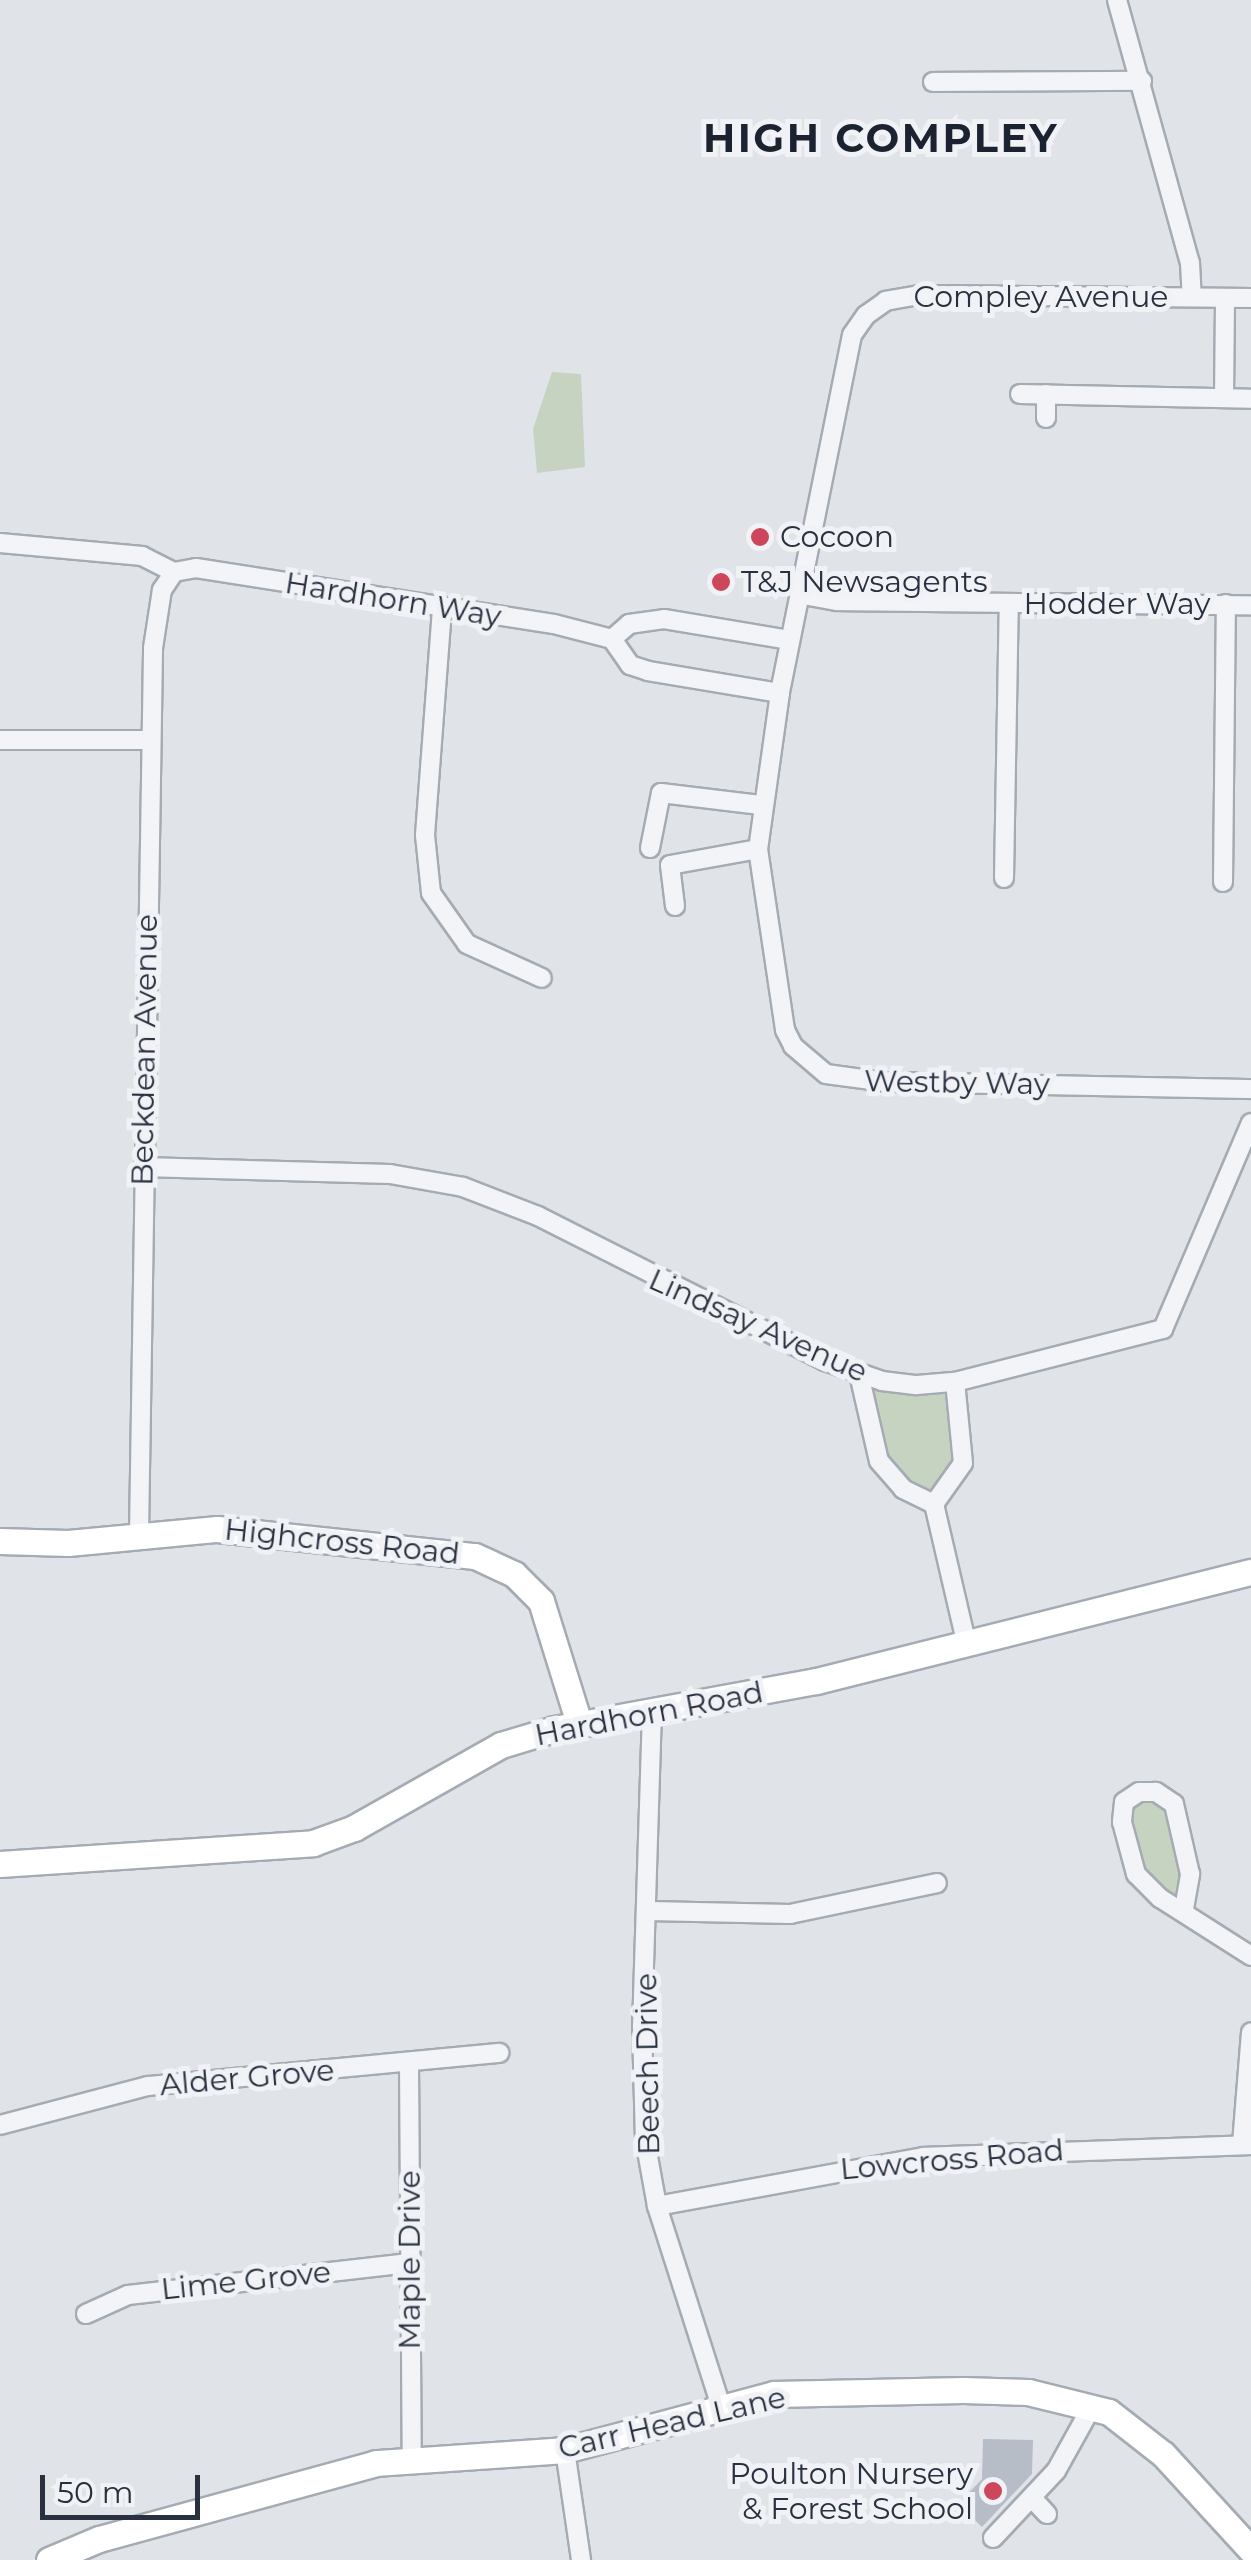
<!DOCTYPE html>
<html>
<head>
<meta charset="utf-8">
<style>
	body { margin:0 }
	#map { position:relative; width:1251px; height:2560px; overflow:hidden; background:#e0e4e9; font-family:Montserrat,sans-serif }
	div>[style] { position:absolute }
	.green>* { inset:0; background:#c6d3c1 }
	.building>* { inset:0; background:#b7bdc6 }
	.roads { filter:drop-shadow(2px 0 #a5abb3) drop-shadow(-2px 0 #a5abb3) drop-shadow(0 2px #a5abb3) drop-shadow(0 -2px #a5abb3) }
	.street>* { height:18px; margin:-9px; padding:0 9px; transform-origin:9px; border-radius:9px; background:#f3f4f7 }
	.secondary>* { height:25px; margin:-12.5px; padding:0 12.5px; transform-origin:12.5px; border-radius:12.5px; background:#fff }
	.dots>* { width:28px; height:28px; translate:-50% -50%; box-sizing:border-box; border:5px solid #f0f2f6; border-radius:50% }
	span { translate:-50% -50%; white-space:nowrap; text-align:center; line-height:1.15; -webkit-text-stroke:10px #f0f2f6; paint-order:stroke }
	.street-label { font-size:30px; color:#293140 }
	.poi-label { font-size:30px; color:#293140 }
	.left { translate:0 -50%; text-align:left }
	.right { translate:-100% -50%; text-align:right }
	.district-label { font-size:40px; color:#1b2331; font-weight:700; letter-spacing:2.5px }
	.scale { position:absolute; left:40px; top:2475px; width:160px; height:45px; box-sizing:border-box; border:5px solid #293140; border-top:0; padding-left:12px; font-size:30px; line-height:35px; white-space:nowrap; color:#293140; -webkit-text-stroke:8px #f0f2f6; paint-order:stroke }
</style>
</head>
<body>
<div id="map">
	<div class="green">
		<i style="clip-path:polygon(552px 372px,581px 374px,585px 467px,537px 473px,533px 429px)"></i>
		<i style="clip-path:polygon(859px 1374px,955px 1382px,964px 1448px,934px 1504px,894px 1481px)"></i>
		<i style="clip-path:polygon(1156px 1792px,1185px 1840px,1184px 1909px,1141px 1874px,1124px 1802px)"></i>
	</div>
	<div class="building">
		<i style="clip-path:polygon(983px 2439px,1033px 2440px,1032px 2474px,982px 2527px,958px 2504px,982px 2479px)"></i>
	</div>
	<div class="roads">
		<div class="street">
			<i style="left:1117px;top:0;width:273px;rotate:74.5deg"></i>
			<i style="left:1190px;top:263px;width:34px;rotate:87deg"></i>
			<i style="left:933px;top:82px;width:209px;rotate:-0.3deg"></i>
			<i style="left:1251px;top:298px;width:332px;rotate:-179.5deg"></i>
			<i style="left:919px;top:295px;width:34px;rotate:170deg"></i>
			<i style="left:886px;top:301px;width:24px;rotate:145deg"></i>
			<i style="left:866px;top:315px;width:24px;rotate:125deg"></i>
			<i style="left:852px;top:335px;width:365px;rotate:101.4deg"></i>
			<i style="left:780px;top:693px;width:158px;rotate:98deg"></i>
			<i style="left:758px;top:849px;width:183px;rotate:81.5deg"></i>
			<i style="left:785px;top:1030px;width:18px;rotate:63deg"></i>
			<i style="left:793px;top:1046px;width:43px;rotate:40.3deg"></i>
			<i style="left:826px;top:1074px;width:61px;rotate:7.6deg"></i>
			<i style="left:886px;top:1082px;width:365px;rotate:1.1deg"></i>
			<i style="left:1020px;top:394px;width:231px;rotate:1.2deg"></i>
			<i style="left:1046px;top:394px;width:24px;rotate:90deg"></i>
			<i style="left:1224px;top:398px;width:100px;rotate:-89.4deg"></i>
			<i style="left:0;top:543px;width:143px;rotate:5.2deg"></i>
			<i style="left:142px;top:556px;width:36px;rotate:27deg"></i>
			<i style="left:174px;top:572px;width:22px;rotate:-10deg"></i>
			<i style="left:196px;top:568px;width:362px;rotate:8.9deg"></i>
			<i style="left:554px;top:624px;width:60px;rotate:14.5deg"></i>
			<i style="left:612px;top:639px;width:32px;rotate:55deg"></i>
			<i style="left:630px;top:665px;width:19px;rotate:18deg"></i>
			<i style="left:648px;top:671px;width:134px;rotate:9.5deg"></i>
			<i style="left:803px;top:595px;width:35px;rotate:10deg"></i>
			<i style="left:837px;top:601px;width:414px;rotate:0.6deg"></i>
			<i style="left:442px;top:609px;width:227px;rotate:94.3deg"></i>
			<i style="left:425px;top:835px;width:58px;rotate:84.1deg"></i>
			<i style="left:431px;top:893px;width:62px;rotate:54.8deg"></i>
			<i style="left:467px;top:944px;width:82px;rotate:24.4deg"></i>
			<i style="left:612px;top:639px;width:23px;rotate:-41deg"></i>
			<i style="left:629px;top:624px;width:35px;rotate:-8deg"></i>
			<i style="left:664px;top:619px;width:128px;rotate:9.5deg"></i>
			<i style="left:0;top:740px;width:150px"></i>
			<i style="left:650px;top:848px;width:56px;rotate:-78.7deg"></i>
			<i style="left:661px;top:793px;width:100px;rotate:6.9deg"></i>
			<i style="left:1004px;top:878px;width:275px;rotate:-89deg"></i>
			<i style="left:1223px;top:882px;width:278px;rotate:-89.4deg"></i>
			<i style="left:675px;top:906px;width:41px;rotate:-97deg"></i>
			<i style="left:670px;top:865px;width:89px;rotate:-10.3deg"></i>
			<i style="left:143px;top:1167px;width:247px;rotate:1.6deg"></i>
			<i style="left:390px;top:1174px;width:74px;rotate:10.1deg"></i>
			<i style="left:463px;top:1187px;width:80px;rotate:21.1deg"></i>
			<i style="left:538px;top:1216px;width:322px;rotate:26.8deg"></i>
			<i style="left:825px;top:1361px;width:60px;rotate:19.3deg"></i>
			<i style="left:882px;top:1381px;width:35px;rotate:7deg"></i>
			<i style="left:917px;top:1385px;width:38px;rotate:-5deg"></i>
			<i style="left:955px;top:1382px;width:215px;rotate:-14.3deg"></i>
			<i style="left:1163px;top:1329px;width:224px;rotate:-66.9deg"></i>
			<i style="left:859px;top:1374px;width:89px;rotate:77.1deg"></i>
			<i style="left:879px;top:1461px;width:37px;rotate:49deg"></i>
			<i style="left:903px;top:1489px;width:34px;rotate:26deg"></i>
			<i style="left:934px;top:1504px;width:141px;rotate:76.9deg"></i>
			<i style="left:934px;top:1504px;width:50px;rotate:-54.7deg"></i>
			<i style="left:963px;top:1463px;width:81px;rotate:-95.6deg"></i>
			<i style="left:139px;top:1534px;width:886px;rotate:-89.09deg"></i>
			<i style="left:153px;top:648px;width:59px;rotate:-81.2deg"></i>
			<i style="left:162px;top:590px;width:22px;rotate:-56deg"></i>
			<i style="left:652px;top:1711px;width:315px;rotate:91.8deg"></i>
			<i style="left:642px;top:2026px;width:114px;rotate:88.5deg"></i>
			<i style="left:645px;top:2140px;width:67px;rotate:79.7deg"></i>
			<i style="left:657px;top:2206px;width:210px;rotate:72.3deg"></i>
			<i style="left:1184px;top:1909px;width:36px;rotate:-80deg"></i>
			<i style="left:1190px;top:1874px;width:72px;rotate:-102.9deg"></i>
			<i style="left:1174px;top:1804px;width:22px;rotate:-146deg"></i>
			<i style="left:1156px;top:1792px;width:17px;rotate:180deg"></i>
			<i style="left:1139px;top:1792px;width:18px;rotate:146deg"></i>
			<i style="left:1124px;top:1802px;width:20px;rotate:96deg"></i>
			<i style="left:1122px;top:1822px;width:54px;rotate:74.9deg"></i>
			<i style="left:1136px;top:1874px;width:34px;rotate:45deg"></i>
			<i style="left:1160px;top:1898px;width:108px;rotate:32.5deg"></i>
			<i style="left:649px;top:1911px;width:141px;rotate:1.2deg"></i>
			<i style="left:790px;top:1914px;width:150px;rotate:-11.9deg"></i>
			<i style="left:409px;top:2063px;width:395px;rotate:89.6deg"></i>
			<i style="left:0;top:2125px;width:153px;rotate:-14.8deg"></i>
			<i style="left:148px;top:2086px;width:353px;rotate:-5.4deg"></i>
			<i style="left:1242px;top:2144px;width:112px;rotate:-85.4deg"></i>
			<i style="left:657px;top:2206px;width:270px;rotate:-10.4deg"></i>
			<i style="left:923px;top:2157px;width:328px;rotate:-2.1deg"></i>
			<i style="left:86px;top:2314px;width:46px;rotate:-24.3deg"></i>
			<i style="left:128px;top:2295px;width:283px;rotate:-6.5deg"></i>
			<i style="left:565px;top:2450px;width:111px;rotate:81.7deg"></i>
			<i style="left:1032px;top:2498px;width:22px;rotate:47deg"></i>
			<i style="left:993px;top:2538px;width:92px;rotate:-46.8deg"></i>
			<i style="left:1056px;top:2471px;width:74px;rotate:-61deg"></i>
		</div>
		<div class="secondary">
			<i style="left:0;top:1541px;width:68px;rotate:1.7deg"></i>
			<i style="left:68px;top:1543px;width:150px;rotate:-5.4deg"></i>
			<i style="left:217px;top:1529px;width:259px;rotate:6deg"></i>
			<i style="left:475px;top:1556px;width:43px;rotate:24.8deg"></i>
			<i style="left:514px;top:1574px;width:38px;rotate:45deg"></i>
			<i style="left:541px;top:1601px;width:128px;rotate:72.7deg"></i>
			<i style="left:0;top:1864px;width:314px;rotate:-3.8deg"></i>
			<i style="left:313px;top:1843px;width:44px;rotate:-20.1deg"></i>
			<i style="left:354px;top:1828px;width:169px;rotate:-29.5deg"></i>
			<i style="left:501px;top:1745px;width:55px;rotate:-16.8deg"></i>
			<i style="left:554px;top:1729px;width:266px;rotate:-10.4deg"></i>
			<i style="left:816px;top:1681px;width:448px;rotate:-14.1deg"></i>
			<i style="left:49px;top:2560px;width:54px;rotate:-22.8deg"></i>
			<i style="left:99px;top:2539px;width:287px;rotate:-15.3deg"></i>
			<i style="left:376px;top:2463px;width:189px;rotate:-3.9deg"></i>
			<i style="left:565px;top:2450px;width:216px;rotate:-15deg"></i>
			<i style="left:774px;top:2394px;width:189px;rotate:-1.2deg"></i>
			<i style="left:963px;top:2390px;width:65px;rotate:1.8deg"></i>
			<i style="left:1028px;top:2392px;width:83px;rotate:13.9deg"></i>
			<i style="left:1109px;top:2412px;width:68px;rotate:37.9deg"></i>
			<i style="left:1163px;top:2454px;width:130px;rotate:47.5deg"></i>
		</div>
	</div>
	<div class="dots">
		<i style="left:760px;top:537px;background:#cd465c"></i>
		<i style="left:721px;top:582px;background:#cd465c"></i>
		<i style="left:993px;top:2491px;background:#cd465c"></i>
	</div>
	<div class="street-label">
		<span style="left:1041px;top:297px">Compley Avenue</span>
		<span style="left:393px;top:600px;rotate:9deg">Hardhorn Way</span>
		<span style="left:1117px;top:604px">Hodder Way</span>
		<span style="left:145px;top:1050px;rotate:-89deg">Beckdean Avenue</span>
		<span style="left:957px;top:1083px;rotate:1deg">Westby Way</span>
		<span style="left:758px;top:1326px;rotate:24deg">Lindsay Avenue</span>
		<span style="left:342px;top:1542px;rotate:6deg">Highcross Road</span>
		<span style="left:649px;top:1714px;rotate:-11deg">Hardhorn Road</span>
		<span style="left:648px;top:2064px;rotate:-91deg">Beech Drive</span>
		<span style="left:247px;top:2078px;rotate:-5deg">Alder Grove</span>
		<span style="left:952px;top:2160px;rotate:-5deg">Lowcross Road</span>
		<span style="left:410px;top:2260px;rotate:-90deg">Maple Drive</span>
		<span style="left:246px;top:2281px;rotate:-6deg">Lime Grove</span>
		<span style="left:672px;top:2423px;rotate:-13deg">Carr Head Lane</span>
	</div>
	<div class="poi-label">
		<span class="left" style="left:780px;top:537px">Cocoon</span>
		<span class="left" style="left:741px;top:582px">T&amp;J Newsagents</span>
		<span class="right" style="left:973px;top:2491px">Poulton Nursery<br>&amp; Forest School</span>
	</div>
	<div class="district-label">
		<span style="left:881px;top:138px">HIGH COMPLEY</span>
	</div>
	<div class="scale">50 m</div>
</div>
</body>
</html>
